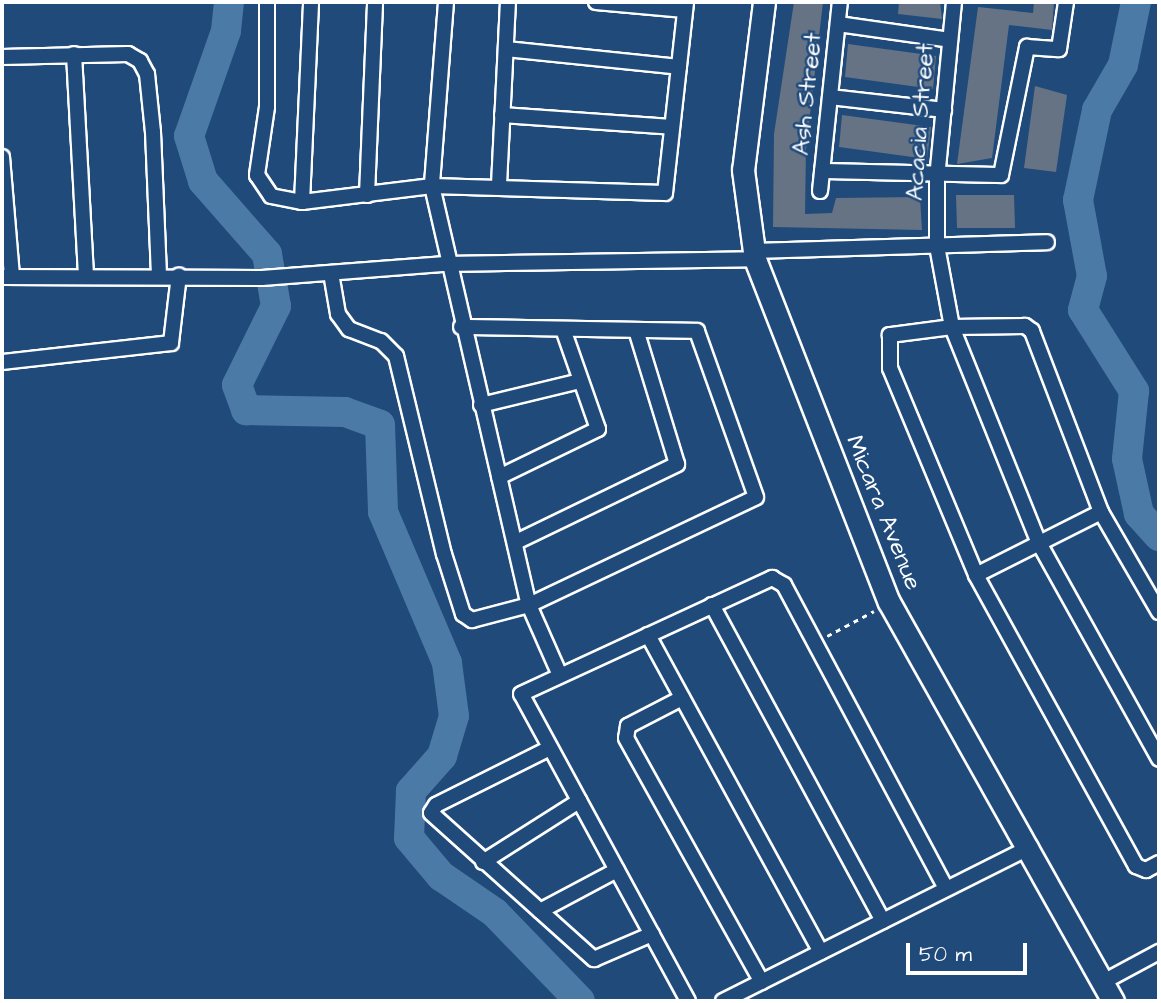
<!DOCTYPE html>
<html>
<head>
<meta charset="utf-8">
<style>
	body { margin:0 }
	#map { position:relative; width:1161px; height:1003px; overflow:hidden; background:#1f4a7a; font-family:"Architects Daughter",sans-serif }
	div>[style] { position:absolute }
	.river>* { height:30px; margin:-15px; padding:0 15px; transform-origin:15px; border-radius:15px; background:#4b7aa7 }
	.building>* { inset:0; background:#667385 }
	.path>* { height:2.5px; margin-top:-1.25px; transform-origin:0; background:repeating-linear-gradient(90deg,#fff 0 5px,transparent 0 10px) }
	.roads { filter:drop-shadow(2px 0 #fff) drop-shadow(-2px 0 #fff) drop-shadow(0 2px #fff) drop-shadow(0 -2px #fff) }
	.street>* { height:14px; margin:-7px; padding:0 7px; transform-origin:7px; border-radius:7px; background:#1f4a7a }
	.secondary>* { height:21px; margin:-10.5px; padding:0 10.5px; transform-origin:10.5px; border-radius:10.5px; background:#1f4a7a }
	span { translate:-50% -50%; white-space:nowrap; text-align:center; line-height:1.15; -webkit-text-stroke:5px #1f4a7a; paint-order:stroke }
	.street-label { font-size:24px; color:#fff }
	.frame { position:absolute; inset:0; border:4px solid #fff; pointer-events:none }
	.scale { position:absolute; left:906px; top:943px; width:121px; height:32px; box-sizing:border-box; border:4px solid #fff; border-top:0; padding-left:9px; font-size:21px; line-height:24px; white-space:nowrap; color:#fff; -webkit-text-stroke:5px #1f4a7a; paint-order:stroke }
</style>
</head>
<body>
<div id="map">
	<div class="river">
		<i style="left:229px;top:2px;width:29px;rotate:96deg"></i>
		<i style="left:226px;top:31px;width:111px;rotate:109.4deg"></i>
		<i style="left:189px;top:136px;width:47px;rotate:72.7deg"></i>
		<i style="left:203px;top:181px;width:97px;rotate:48.8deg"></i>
		<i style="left:267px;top:254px;width:53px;rotate:80.2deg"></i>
		<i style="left:276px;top:306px;width:88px;rotate:116.3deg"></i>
		<i style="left:237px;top:385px;width:27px;rotate:70deg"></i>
		<i style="left:246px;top:410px;width:99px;rotate:1.2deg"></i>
		<i style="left:345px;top:412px;width:37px;rotate:20deg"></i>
		<i style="left:380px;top:425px;width:87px;rotate:88deg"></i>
		<i style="left:383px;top:512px;width:164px;rotate:67deg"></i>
		<i style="left:447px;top:663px;width:53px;rotate:82.5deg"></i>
		<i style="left:454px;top:716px;width:42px;rotate:106.7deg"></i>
		<i style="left:442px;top:756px;width:47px;rotate:131.5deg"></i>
		<i style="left:411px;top:791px;width:47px;rotate:92.4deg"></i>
		<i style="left:409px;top:838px;width:50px;rotate:49.9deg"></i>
		<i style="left:441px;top:876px;width:65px;rotate:34.4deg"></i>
		<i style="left:495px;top:913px;width:122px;rotate:46deg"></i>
		<i style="left:1136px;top:2px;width:64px;rotate:101.7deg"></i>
		<i style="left:1123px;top:65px;width:52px;rotate:120deg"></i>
		<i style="left:1097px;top:110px;width:92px;rotate:101.9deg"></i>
		<i style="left:1078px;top:200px;width:77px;rotate:79.6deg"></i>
		<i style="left:1092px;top:276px;width:35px;rotate:105deg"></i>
		<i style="left:1083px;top:310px;width:96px;rotate:57.8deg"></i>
		<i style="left:1134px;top:391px;width:68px;rotate:95.9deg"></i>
		<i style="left:1127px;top:459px;width:56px;rotate:77.7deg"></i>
		<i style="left:1139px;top:514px;width:30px;rotate:48deg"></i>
	</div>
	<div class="building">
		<i style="clip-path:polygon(794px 2px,823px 2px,806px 149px,805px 214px,832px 213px,836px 198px,920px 197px,922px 230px,773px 227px,774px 134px)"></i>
		<i style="clip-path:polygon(899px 2px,940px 2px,942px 19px,898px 14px)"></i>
		<i style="clip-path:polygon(1034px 2px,1054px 2px,1052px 30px,1009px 25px,992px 158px,957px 164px,978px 7px,1033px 13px)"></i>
		<i style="clip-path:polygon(848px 44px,936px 56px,933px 89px,845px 77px)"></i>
		<i style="clip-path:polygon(1035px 86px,1067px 95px,1056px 172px,1024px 168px)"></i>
		<i style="clip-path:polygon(842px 115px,931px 127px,927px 159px,839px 147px)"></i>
		<i style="clip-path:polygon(956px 195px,1014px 195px,1015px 228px,957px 228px)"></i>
	</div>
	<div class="path">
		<i style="left:827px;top:636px;width:53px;rotate:-28deg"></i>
	</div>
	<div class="roads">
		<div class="street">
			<i style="left:267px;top:2px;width:105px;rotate:90deg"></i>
			<i style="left:267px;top:107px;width:69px;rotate:98.4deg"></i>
			<i style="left:257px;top:175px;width:25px;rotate:56deg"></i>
			<i style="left:271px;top:196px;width:32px;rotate:11deg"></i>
			<i style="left:302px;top:202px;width:131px;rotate:-7deg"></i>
			<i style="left:432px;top:186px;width:233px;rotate:1.7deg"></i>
			<i style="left:665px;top:193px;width:192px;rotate:-83.7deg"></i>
			<i style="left:446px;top:2px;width:185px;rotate:94.4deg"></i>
			<i style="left:432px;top:186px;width:430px;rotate:77deg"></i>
			<i style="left:529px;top:605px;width:74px;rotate:66.2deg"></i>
			<i style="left:596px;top:2px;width:89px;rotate:5.1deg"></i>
			<i style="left:954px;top:2px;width:176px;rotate:95.5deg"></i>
			<i style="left:937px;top:177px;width:69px;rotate:90deg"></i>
			<i style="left:937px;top:246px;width:82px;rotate:79.5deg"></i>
			<i style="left:952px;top:327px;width:233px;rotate:68.1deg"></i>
			<i style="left:1039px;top:543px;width:247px;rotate:60.9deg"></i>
			<i style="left:838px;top:24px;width:113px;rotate:8.1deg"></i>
			<i style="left:506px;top:49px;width:174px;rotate:5.9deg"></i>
			<i style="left:74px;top:54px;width:219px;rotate:86.9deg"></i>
			<i style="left:2px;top:57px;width:126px;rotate:-1.4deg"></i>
			<i style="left:128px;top:54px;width:14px;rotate:30deg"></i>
			<i style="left:140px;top:61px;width:15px;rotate:62deg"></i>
			<i style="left:147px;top:74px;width:58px;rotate:84.1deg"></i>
			<i style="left:153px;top:132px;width:143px;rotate:87.6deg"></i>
			<i style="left:830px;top:97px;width:115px;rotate:6.5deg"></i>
			<i style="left:502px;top:115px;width:170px;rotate:4deg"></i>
			<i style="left:2px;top:157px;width:120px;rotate:85.2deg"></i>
			<i style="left:822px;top:171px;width:179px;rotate:1.3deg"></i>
			<i style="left:1001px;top:175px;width:131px;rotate:-78.5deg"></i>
			<i style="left:1027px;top:47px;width:32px;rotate:4deg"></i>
			<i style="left:1059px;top:49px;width:48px;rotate:-81.5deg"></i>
			<i style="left:499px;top:185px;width:183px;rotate:-87.2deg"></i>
			<i style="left:820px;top:191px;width:190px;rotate:-84deg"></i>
			<i style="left:367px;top:195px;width:193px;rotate:-87.6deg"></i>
			<i style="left:302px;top:202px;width:200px;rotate:-87.4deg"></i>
			<i style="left:752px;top:251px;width:295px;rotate:-1.7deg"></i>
			<i style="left:331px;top:273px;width:42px;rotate:80.3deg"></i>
			<i style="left:338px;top:314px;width:19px;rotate:54deg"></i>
			<i style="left:349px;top:329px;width:34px;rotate:21deg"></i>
			<i style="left:381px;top:341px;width:21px;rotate:45deg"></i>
			<i style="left:396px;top:356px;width:204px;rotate:76.4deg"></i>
			<i style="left:444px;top:554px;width:63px;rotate:72.4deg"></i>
			<i style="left:463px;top:614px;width:11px;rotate:34deg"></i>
			<i style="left:472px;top:620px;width:59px;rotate:-14.7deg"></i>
			<i style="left:529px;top:605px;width:251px;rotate:-25.4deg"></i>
			<i style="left:756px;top:497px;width:176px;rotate:-109.6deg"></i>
			<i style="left:697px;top:331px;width:236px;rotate:-179deg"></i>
			<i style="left:2px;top:277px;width:260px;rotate:0.2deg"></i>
			<i style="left:262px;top:278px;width:184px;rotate:-4.4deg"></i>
			<i style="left:445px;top:264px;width:310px;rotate:-0.9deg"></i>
			<i style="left:2px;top:362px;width:170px;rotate:-6.4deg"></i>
			<i style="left:171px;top:343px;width:68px;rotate:-83.3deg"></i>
			<i style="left:481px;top:405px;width:102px;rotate:-13.6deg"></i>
			<i style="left:499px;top:477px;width:110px;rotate:-25.9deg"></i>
			<i style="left:598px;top:429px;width:106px;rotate:-109.3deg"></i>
			<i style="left:516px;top:542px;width:179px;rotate:-25.8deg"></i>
			<i style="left:677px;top:464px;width:140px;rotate:-107deg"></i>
			<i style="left:976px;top:575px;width:140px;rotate:-26.7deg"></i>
			<i style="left:712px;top:605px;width:359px;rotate:61.6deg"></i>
			<i style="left:1159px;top:612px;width:116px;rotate:-120.1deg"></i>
			<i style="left:1101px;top:512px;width:194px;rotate:-110.9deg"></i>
			<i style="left:1032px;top:331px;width:9px;rotate:-144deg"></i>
			<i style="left:1025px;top:326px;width:73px;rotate:179.2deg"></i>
			<i style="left:952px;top:327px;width:63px;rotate:172.6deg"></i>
			<i style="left:890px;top:335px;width:33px;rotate:90deg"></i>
			<i style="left:890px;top:368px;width:224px;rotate:67.4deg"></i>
			<i style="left:976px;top:575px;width:332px;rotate:61.2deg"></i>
			<i style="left:1136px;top:866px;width:11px;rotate:22deg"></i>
			<i style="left:1146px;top:870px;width:15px;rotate:-28deg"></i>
			<i style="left:648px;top:635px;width:361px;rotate:61.4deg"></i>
			<i style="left:682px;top:698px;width:61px;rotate:152.6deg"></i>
			<i style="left:628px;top:726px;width:12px;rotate:99deg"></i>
			<i style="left:626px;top:738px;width:279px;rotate:60.9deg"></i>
			<i style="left:550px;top:748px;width:127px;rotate:153.4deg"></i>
			<i style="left:436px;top:805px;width:9px;rotate:122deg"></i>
			<i style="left:431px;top:813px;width:219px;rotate:41.9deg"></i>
			<i style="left:594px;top:959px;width:63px;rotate:-23.3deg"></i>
			<i style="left:483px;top:862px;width:114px;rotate:-32.4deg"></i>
			<i style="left:540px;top:911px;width:87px;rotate:-28deg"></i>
			<i style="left:1103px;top:982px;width:64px;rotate:-28.2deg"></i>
			<i style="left:688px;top:1001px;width:349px;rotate:-118.5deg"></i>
			<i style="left:521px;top:694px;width:277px;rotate:-24.8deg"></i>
			<i style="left:772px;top:578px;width:14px;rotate:30deg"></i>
			<i style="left:784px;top:585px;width:344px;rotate:61.9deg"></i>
			<i style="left:723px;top:1001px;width:344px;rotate:-26.6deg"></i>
		</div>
		<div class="secondary">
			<i style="left:764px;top:2px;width:169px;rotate:97.1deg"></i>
			<i style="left:743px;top:170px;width:90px;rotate:82.3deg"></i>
			<i style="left:755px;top:259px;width:368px;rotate:68.7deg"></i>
			<i style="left:889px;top:602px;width:458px;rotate:60.7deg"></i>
		</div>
	</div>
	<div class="street-label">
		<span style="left:808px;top:94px;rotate:-84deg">Ash Street</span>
		<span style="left:921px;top:122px;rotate:-86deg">Acacia Street</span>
		<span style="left:883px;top:513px;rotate:68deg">Micara Avenue</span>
	</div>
	<div class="frame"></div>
	<div class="scale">50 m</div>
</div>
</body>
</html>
